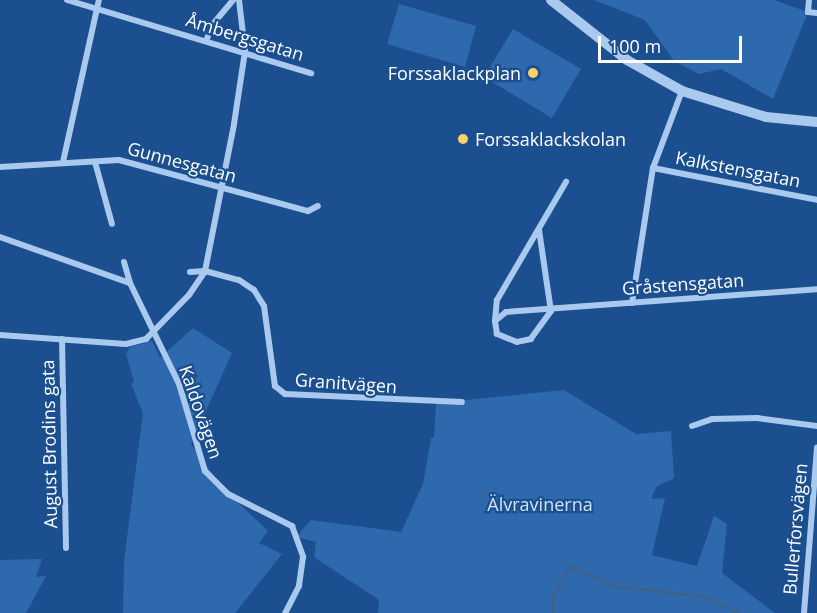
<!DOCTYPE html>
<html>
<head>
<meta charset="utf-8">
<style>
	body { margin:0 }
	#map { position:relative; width:817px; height:613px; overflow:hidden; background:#1b4f8f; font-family:"Open Sans",sans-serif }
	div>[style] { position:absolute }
	.green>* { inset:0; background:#2e69ad }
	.stream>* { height:3px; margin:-1.5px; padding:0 1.5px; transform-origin:1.5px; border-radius:1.5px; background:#3c6290 }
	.minor>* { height:6px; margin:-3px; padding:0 3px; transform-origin:3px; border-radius:3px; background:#a9c9ee }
	.tertiary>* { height:10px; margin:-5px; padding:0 5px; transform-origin:5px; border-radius:5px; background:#a9c9ee }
	.dots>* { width:16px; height:16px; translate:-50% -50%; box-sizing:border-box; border:3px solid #1b4f8f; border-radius:50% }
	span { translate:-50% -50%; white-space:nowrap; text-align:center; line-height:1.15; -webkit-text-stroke:4.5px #1b4f8f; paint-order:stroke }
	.street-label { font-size:18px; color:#fff }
	.poi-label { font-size:18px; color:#fff }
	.right { translate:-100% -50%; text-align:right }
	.left { translate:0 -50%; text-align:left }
	.park-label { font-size:18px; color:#cfe3fa }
	.scale { position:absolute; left:598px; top:36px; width:144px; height:27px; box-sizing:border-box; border:3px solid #fff; border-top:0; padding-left:8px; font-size:18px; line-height:21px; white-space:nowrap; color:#fff; -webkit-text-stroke:4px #1b4f8f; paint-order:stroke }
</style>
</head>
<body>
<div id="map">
	<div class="green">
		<i style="clip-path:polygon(594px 0,774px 0,808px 12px,773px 99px,721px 69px,699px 74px,674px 61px,645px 20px)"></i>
		<i style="clip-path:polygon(399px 4px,476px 26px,465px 67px,387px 44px)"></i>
		<i style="clip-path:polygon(513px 29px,581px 69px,552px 118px,484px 77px)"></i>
		<i style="clip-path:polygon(193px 328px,232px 353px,191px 444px,222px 487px,268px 531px,259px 543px,282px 554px,235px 613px,123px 613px,124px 561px,143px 413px,131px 384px,134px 382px,126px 354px,130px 347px,152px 341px,160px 358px)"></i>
		<i style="clip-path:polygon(564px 390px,636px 434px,671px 431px,674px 478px,657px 486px,653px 494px,652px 499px,665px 498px,652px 555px,697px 566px,714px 516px,727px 524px,722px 573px,775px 613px,378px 613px,379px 600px,314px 557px,316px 542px,296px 537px,311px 520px,401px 532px,423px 484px,431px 438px,434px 438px,436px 403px)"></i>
		<i style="clip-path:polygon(42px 559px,36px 577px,46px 576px,26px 613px,0 613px,0 560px)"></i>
	</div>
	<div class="stream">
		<i style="left:553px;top:613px;width:17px;rotate:-90deg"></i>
		<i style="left:553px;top:596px;width:34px;rotate:-60deg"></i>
		<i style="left:570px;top:566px;width:52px;rotate:23.6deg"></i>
		<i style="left:618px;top:587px;width:82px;rotate:5.6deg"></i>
		<i style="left:700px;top:595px;width:43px;rotate:24.8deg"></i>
	</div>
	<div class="minor">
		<i style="left:67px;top:0;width:255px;rotate:16.7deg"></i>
		<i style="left:809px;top:0;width:12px;rotate:95deg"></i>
		<i style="left:808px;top:12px;width:9px;rotate:6deg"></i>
		<i style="left:206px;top:41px;width:18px;rotate:-68deg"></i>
		<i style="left:213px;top:24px;width:31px;rotate:-50deg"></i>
		<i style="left:63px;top:162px;width:166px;rotate:-77.5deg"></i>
		<i style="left:95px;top:162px;width:64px;rotate:74.7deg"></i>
		<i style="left:0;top:167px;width:119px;rotate:-3.4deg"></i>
		<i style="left:119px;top:160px;width:196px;rotate:15.1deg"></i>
		<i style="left:308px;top:211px;width:11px;rotate:-27deg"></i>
		<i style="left:653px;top:168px;width:167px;rotate:11deg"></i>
		<i style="left:539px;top:230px;width:82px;rotate:81.6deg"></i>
		<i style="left:0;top:237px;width:138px;rotate:19.5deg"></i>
		<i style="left:130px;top:283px;width:112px;rotate:64.1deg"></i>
		<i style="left:179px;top:384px;width:91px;rotate:73.4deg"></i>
		<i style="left:205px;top:471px;width:33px;rotate:45deg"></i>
		<i style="left:228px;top:494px;width:72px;rotate:26.6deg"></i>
		<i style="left:292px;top:526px;width:33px;rotate:70deg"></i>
		<i style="left:303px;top:557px;width:29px;rotate:98deg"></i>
		<i style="left:299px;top:586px;width:30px;rotate:117deg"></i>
		<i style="left:124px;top:262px;width:22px;rotate:74deg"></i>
		<i style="left:190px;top:272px;width:15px;rotate:-4deg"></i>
		<i style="left:205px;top:271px;width:150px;rotate:-78.8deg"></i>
		<i style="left:234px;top:124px;width:74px;rotate:-81.4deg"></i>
		<i style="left:245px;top:51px;width:51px;rotate:-96.7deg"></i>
		<i style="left:632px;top:303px;width:137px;rotate:-81.2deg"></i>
		<i style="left:653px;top:168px;width:82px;rotate:-69.4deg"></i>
		<i style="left:551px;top:311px;width:34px;rotate:126deg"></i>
		<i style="left:531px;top:339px;width:14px;rotate:168deg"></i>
		<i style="left:517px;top:342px;width:22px;rotate:-158deg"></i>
		<i style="left:497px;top:334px;width:13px;rotate:-99deg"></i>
		<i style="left:495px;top:321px;width:14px;rotate:-39deg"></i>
		<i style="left:506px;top:312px;width:312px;rotate:-4.2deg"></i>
		<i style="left:495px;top:321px;width:21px;rotate:-85deg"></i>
		<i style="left:497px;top:300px;width:137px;rotate:-59.7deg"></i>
		<i style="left:0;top:335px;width:126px;rotate:4.1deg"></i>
		<i style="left:126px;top:344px;width:21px;rotate:-14deg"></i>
		<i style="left:146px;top:339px;width:62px;rotate:-45.7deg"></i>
		<i style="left:189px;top:295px;width:29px;rotate:-56deg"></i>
		<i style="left:205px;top:271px;width:35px;rotate:15deg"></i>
		<i style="left:239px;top:280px;width:18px;rotate:34deg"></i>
		<i style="left:254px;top:290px;width:19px;rotate:58deg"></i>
		<i style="left:264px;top:306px;width:81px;rotate:82.2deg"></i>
		<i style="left:275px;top:386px;width:13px;rotate:39deg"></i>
		<i style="left:285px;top:394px;width:177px;rotate:2.6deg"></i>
		<i style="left:62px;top:339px;width:209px;rotate:88.9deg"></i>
		<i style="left:692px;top:426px;width:21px;rotate:-19deg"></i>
		<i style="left:712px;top:419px;width:45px;rotate:-1.3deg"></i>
		<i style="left:757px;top:418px;width:61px;rotate:7.6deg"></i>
		<i style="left:804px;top:613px;width:166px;rotate:-85.5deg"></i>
	</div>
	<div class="tertiary">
		<i style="left:551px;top:0;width:97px;rotate:38.3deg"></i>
		<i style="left:627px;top:60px;width:63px;rotate:29.4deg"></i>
		<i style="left:682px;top:91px;width:88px;rotate:17.2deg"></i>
		<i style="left:766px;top:117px;width:51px;rotate:5.6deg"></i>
	</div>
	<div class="dots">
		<i style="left:533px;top:73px;background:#ffd166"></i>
		<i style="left:463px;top:139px;background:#ffd166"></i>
	</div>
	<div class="street-label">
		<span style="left:245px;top:37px;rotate:17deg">Åmbergsgatan</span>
		<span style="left:182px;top:162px;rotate:15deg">Gunnesgatan</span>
		<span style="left:738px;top:169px;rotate:11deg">Kalkstensgatan</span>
		<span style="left:683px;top:284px;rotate:-4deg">Gråstensgatan</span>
		<span style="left:346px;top:383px;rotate:4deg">Granitvägen</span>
		<span style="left:201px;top:412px;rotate:71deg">Kaldovägen</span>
		<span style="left:49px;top:444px;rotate:-91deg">August Brodins gata</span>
		<span style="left:795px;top:529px;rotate:-85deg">Bullerforsvägen</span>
	</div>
	<div class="poi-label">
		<span class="right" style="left:521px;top:73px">Forssaklackplan</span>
		<span class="left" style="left:475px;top:139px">Forssaklackskolan</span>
	</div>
	<div class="park-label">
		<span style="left:540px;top:504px">Älvravinerna</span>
	</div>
	<div class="scale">100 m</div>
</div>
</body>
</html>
